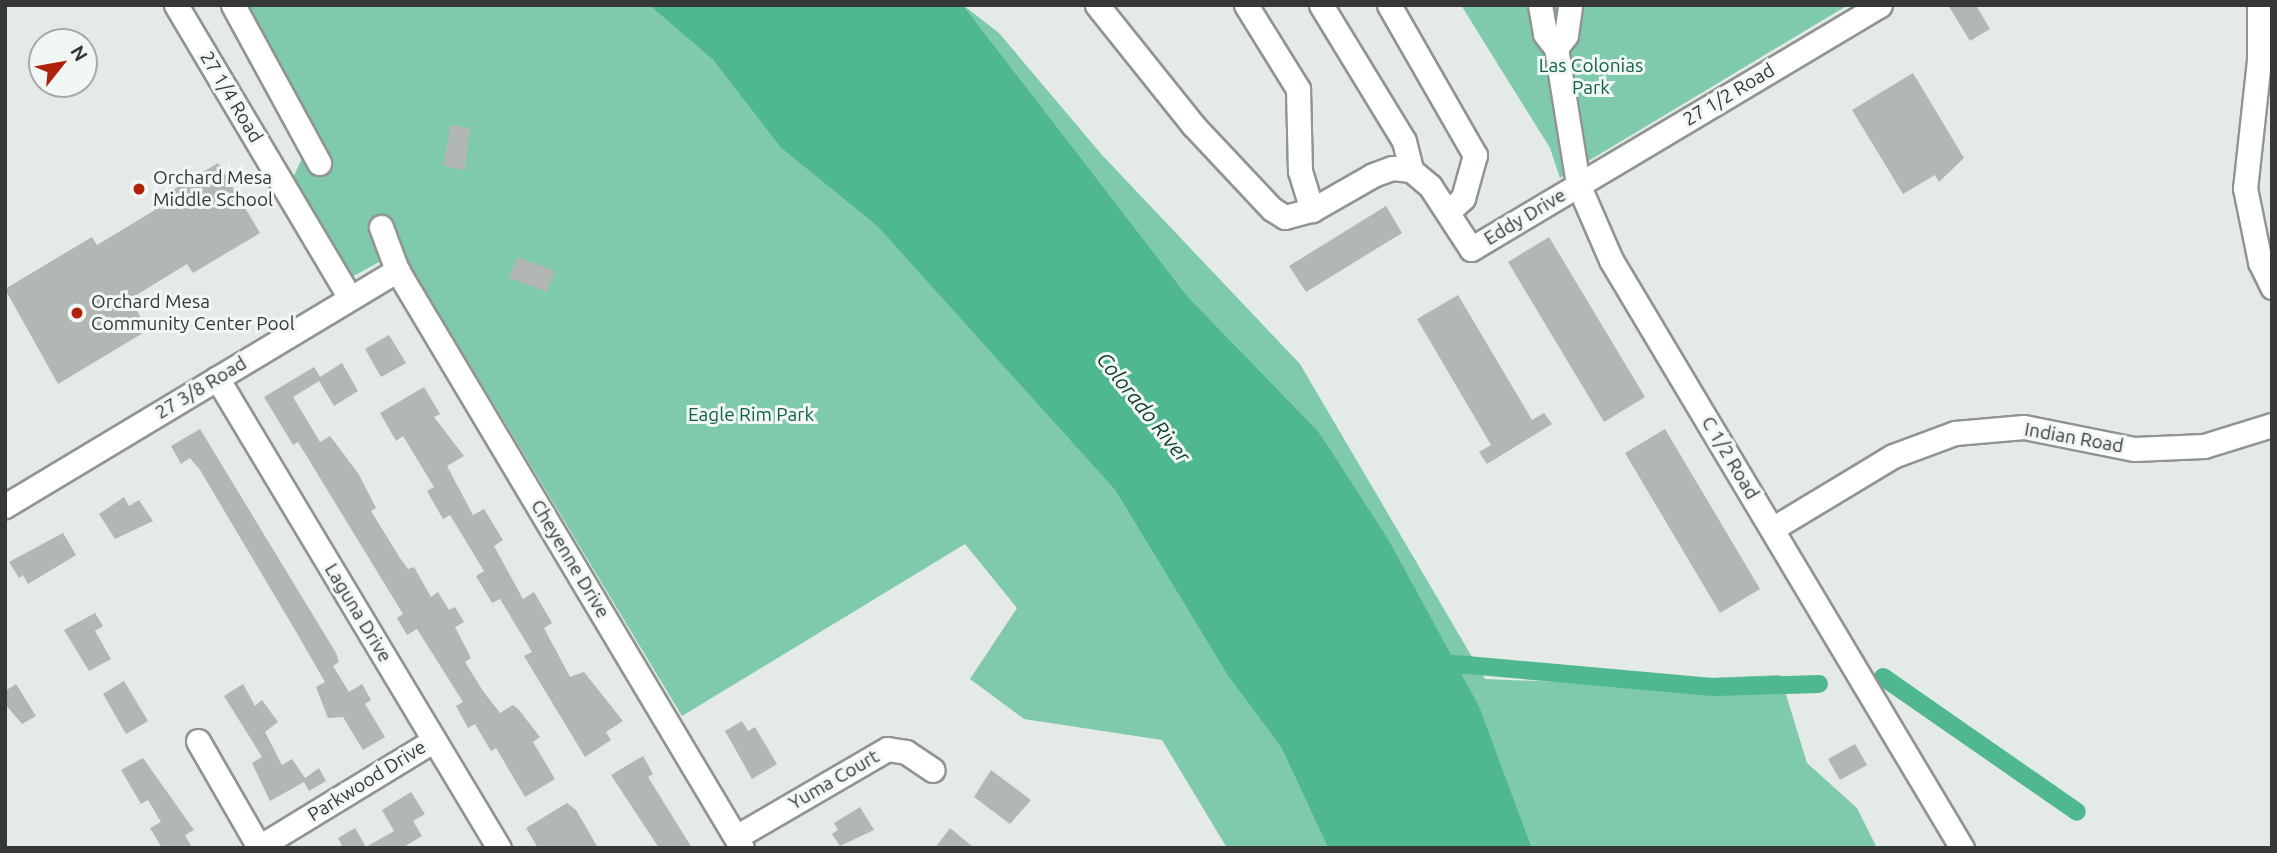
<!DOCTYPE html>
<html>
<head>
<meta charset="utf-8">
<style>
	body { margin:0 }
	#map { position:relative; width:2277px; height:853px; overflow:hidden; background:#e4eae7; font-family:Ubuntu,sans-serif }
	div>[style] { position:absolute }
	.green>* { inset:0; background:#7fcaaa }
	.water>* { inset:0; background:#4fb88f }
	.canal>* { height:18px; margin:-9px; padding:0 9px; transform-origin:9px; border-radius:9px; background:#4fb88f }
	.building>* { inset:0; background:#b2b7b4 }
	.roads { filter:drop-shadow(2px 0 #909592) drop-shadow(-2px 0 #909592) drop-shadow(0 2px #909592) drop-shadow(0 -2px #909592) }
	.minor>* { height:23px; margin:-11.5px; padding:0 11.5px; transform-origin:11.5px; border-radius:11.5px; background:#fff }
	.dots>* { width:19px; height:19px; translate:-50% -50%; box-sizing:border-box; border:4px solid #f1f7f4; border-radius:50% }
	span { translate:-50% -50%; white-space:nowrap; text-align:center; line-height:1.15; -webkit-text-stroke:6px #f1f7f4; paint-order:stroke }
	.park-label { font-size:19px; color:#106147 }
	.street-label { font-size:19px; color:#363837 }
	.poi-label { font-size:19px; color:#363837 }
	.left { translate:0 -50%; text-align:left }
	.water-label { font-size:21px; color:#0e3c2b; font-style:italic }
	.frame { position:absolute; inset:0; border:7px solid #363837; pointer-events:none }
	.north { position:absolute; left:28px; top:28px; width:70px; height:70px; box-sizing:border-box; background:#f1f7f4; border:2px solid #a6aba8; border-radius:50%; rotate:59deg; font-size:19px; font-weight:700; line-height:28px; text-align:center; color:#363837 }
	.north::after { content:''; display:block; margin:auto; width:24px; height:32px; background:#b0230a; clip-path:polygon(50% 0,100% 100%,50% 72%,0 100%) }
</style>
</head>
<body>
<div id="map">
	<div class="green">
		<i style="clip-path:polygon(243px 5px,649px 5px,713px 60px,781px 148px,877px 226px,1115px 490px,1228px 676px,1281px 747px,1328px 848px,1227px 848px,1162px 740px,1024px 719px,970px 679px,1017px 608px,965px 544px,682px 716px,401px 250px,350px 278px,292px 180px,314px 132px)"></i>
		<i style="clip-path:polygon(963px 5px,999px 33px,1102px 155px,1300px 364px,1485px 679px,1584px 683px,1780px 675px,1807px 763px,1857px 808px,1877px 848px,1532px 848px,1480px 708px,1318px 431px,1188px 297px)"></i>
		<i style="clip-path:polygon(1461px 5px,1848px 5px,1560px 178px,1550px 148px)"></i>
	</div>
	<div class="water">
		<i style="clip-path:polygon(649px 5px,963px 5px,1188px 297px,1318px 431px,1388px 539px,1480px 708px,1532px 848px,1328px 848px,1281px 747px,1228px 676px,1115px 490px,877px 226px,781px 148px,713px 60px)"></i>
	</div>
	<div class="canal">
		<i style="left:1444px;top:663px;width:272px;rotate:5.1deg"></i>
		<i style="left:1715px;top:687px;width:104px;rotate:-1.7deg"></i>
		<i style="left:1883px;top:677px;width:236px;rotate:34.8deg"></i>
	</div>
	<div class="building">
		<i style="clip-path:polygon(1948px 5px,1976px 5px,1990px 29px,1970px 41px)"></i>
		<i style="clip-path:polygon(1913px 73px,1964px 158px,1939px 182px,1935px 175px,1903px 194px,1852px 110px)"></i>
		<i style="clip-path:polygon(451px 125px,470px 128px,465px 170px,443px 166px)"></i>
		<i style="clip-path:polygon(218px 163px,260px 233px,193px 273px,187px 264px,130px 299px,148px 330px,58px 384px,5px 289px,92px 237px,97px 245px,155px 210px,151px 203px)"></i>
		<i style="clip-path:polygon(1386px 206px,1402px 233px,1306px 292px,1289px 266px)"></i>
		<i style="clip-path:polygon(1549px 237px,1645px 397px,1604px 422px,1508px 262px)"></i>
		<i style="clip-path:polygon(517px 257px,555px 271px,547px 292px,509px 278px)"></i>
		<i style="clip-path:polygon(1458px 295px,1532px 420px,1544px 413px,1552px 424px,1487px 464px,1479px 452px,1491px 445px,1417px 319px)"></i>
		<i style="clip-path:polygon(389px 335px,406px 363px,381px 377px,365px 349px)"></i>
		<i style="clip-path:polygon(342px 363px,358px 391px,334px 406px,319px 381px,293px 397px,320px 442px,330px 436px,358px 473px,376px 508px,371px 511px,400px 558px,408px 569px,414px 567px,431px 597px,438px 592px,449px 610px,455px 607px,464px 622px,455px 627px,471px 658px,465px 662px,483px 691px,500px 713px,513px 705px,519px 710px,540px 737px,533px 742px,555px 779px,525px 797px,496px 748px,491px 751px,475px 724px,468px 728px,456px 706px,463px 702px,417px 629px,407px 635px,397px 618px,403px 614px,298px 442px,293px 445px,264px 397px,314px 367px,320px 377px)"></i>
		<i style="clip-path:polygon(424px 387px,440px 414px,434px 417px,464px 456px,447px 466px,473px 515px,484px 509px,503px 540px,494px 546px,523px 599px,534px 592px,552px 623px,544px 628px,570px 677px,584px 672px,623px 721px,606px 732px,611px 740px,585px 757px,524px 656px,532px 652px,500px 599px,492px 603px,476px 576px,484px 571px,450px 515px,443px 519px,427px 491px,434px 487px,403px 436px,396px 441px,380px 413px)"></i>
		<i style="clip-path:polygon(200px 429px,336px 653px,339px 662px,333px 666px,349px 692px,362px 684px,371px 700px,365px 704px,385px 737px,363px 750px,343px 717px,328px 718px,316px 687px,325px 682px,295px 630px,200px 470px,190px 458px,181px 464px,171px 446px)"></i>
		<i style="clip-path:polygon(1665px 429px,1760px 589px,1720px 613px,1625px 453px)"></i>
		<i style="clip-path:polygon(124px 497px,129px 506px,139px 500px,153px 521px,115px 539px,99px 514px)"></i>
		<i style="clip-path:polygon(63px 533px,76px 555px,28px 584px,23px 575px,19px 578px,9px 562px)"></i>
		<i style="clip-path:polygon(95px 613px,103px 626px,95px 631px,111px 659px,89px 671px,64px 630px)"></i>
		<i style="clip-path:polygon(124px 681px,148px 721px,126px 734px,103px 694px)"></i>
		<i style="clip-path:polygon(16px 684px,36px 716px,22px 724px,5px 704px,5px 691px)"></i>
		<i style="clip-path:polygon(243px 684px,255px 706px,262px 700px,278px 722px,265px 732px,282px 765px,292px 759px,305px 778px,319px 768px,326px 781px,309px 791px,304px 782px,270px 801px,252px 763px,262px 757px,224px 696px)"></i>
		<i style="clip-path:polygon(742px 721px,748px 731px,755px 727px,777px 764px,752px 779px,725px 731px)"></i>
		<i style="clip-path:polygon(1855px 744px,1867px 765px,1840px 780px,1828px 759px)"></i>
		<i style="clip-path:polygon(643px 756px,653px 774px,648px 777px,692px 848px,659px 848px,611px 775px)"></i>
		<i style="clip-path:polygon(143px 758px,194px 830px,185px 835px,192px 848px,162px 848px,150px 828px,161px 822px,148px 800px,141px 804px,121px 770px)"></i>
		<i style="clip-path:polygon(991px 770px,1031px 800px,1010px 824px,974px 797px)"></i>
		<i style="clip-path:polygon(411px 792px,425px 814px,413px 821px,422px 836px,402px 848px,343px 848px,338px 838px,355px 828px,366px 847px,394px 831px,382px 810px)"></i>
		<i style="clip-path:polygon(567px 803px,576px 810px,598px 848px,538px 848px,526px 828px)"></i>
		<i style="clip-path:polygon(860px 807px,874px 830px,840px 846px,832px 834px,838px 830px,834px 823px)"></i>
		<i style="clip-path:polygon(950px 828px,974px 848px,935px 848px)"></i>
	</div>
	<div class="roads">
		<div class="minor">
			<i style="left:176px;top:5px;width:341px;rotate:59.3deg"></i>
			<i style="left:233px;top:5px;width:180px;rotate:61.4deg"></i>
			<i style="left:1097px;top:5px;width:154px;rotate:51.3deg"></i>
			<i style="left:1193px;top:125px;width:115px;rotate:46.8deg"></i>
			<i style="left:1272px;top:209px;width:15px;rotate:32deg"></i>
			<i style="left:1285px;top:217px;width:28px;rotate:-15deg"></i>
			<i style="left:1312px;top:210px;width:70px;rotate:-29.8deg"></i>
			<i style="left:1373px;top:175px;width:20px;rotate:-20deg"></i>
			<i style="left:1392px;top:168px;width:19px;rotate:6deg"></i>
			<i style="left:1411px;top:170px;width:25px;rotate:40deg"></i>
			<i style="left:1430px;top:186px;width:75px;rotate:56.9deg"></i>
			<i style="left:1471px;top:249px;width:476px;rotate:-30.8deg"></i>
			<i style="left:1246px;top:5px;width:99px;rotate:58.2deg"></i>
			<i style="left:1298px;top:89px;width:82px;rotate:88.6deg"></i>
			<i style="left:1300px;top:171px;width:41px;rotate:72.9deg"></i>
			<i style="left:1321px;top:5px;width:159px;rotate:58.6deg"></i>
			<i style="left:1404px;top:141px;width:30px;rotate:76deg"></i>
			<i style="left:1389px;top:5px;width:173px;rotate:60.2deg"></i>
			<i style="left:1475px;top:155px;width:45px;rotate:105.6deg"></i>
			<i style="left:1463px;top:198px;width:19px;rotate:137deg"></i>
			<i style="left:1540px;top:5px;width:29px;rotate:80deg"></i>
			<i style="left:1545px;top:34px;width:18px;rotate:52deg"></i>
			<i style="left:1556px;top:48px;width:138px;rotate:80.8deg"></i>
			<i style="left:1578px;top:184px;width:83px;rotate:66.5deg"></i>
			<i style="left:1611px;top:260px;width:685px;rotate:59.17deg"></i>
			<i style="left:2259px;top:5px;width:55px;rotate:90deg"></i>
			<i style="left:2259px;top:60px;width:129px;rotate:96.2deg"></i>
			<i style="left:2245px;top:188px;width:76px;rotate:78.5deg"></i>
			<i style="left:2260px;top:262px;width:28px;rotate:64deg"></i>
			<i style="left:1556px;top:48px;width:16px;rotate:-52deg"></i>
			<i style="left:1566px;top:35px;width:30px;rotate:-82deg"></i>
			<i style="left:381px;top:227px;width:46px;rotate:69.6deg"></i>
			<i style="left:397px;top:270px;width:673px;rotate:59.17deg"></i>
			<i style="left:217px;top:378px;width:548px;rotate:59.04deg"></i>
			<i style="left:5px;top:506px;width:458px;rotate:-31deg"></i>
			<i style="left:1772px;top:529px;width:141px;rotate:-31.1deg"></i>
			<i style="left:1893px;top:456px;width:66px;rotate:-20.4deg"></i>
			<i style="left:1955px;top:433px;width:69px;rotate:-5deg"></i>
			<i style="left:2024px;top:427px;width:112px;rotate:11.3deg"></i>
			<i style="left:2134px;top:449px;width:70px;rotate:-2.5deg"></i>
			<i style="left:2204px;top:446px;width:71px;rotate:-17.2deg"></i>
			<i style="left:198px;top:741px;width:122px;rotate:60.1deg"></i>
			<i style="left:259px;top:847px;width:205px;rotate:-31.4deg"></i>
			<i style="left:736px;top:837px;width:175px;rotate:-30.2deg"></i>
			<i style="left:887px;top:749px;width:19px;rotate:9deg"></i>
			<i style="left:906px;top:752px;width:32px;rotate:34deg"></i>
		</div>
	</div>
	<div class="dots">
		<i style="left:139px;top:189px;background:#b0230a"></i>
		<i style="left:77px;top:313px;background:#b0230a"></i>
	</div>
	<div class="park-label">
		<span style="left:1591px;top:77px">Las Colonias<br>Park</span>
		<span style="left:751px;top:415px">Eagle Rim Park</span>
	</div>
	<div class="street-label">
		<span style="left:1729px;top:95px;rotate:-31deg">27 1/2 Road</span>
		<span style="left:231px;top:97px;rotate:59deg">27 1/4 Road</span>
		<span style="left:1525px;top:217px;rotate:-31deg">Eddy Drive</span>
		<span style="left:201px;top:388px;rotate:-31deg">27 3/8 Road</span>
		<span style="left:2074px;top:438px;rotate:10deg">Indian Road</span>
		<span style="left:1730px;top:458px;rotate:59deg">C 1/2 Road</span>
		<span style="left:570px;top:559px;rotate:59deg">Cheyenne Drive</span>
		<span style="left:358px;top:613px;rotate:59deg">Laguna Drive</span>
		<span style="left:834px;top:780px;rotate:-30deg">Yuma Court</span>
		<span style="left:367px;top:781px;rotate:-32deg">Parkwood Drive</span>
	</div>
	<div class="poi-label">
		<span class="left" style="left:153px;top:189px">Orchard Mesa<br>Middle School</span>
		<span class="left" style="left:91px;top:313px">Orchard Mesa<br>Community Center Pool</span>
	</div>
	<div class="water-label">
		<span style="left:1144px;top:407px;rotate:51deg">Colorado River</span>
	</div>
	<div class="frame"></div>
	<div class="north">N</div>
</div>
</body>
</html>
